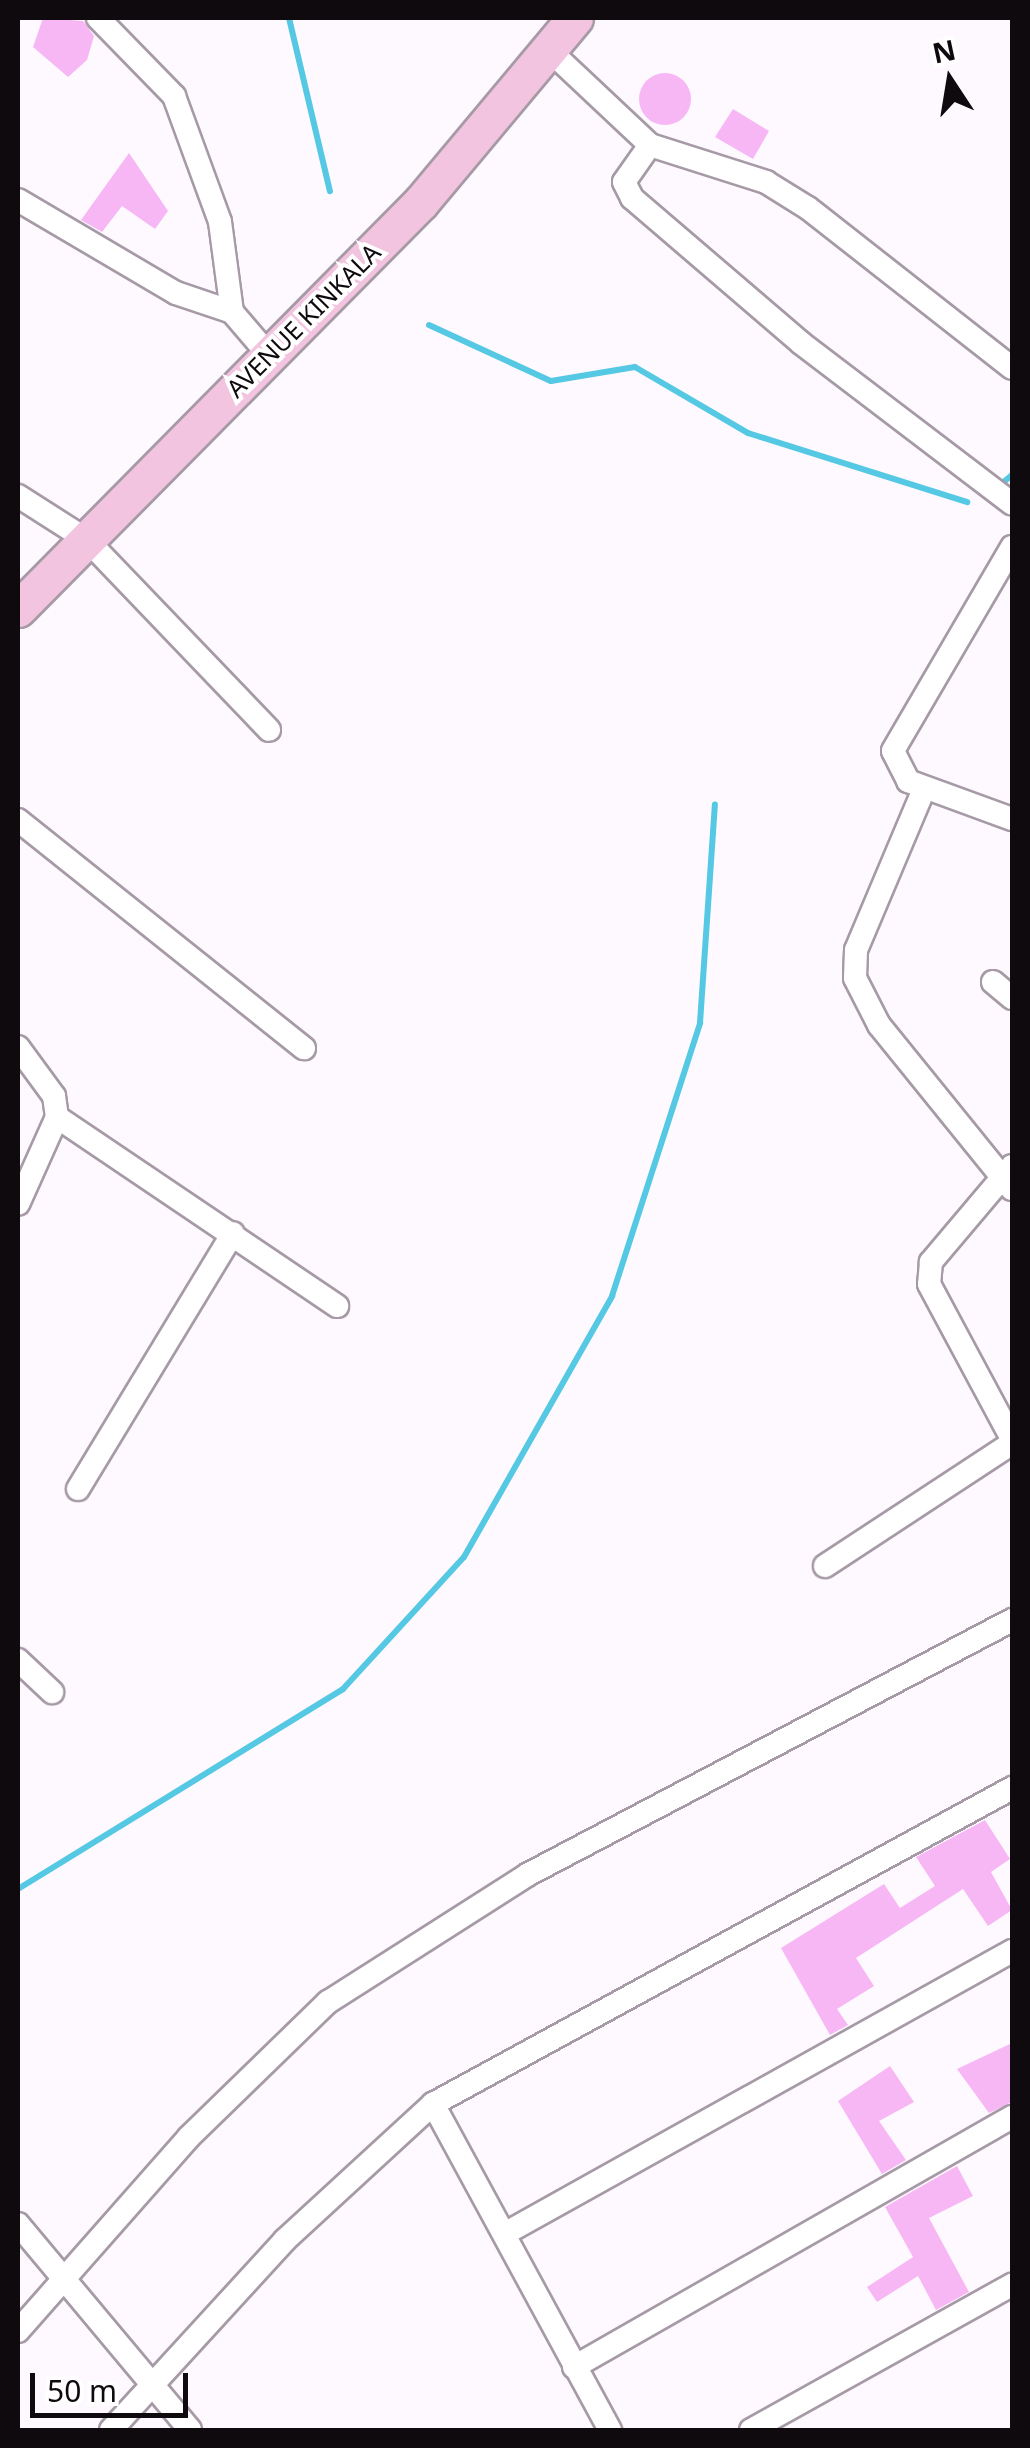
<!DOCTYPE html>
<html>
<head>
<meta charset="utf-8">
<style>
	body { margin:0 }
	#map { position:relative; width:1030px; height:2448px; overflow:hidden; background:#fef9fe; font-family:"Noto Sans",sans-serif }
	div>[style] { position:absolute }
	.stream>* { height:6px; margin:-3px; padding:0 3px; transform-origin:3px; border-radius:3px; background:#55c8e3 }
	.building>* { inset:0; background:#f7b7f5 }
	.round { border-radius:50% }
	.roads { filter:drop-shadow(2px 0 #a69aa6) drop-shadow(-2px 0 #a69aa6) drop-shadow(0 2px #a69aa6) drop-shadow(0 -2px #a69aa6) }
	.street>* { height:22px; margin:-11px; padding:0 11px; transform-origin:11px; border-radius:11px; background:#fff }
	.primary>* { height:35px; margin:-17.5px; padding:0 17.5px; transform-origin:17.5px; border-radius:17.5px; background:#f2c4df }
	span { translate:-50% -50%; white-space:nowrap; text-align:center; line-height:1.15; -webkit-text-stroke:8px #fff; paint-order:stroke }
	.street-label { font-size:25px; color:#0e0a0e }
	.frame { position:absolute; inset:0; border:20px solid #0e0a0e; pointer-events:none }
	.north { position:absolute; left:900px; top:30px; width:100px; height:100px; -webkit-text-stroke:8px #fff; paint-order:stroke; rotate:348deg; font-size:28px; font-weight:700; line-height:40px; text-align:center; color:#0e0a0e }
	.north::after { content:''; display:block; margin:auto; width:35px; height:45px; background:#0e0a0e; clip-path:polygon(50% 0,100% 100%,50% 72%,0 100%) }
	.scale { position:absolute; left:30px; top:2373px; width:158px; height:45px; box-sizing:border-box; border:5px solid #0e0a0e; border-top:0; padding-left:12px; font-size:30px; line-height:35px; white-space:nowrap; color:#0e0a0e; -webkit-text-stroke:8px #fff; paint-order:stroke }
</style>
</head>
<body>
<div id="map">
	<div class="stream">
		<i style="left:289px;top:18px;width:178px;rotate:76.7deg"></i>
		<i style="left:429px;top:325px;width:134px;rotate:24.7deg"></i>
		<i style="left:551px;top:381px;width:85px;rotate:-9.5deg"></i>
		<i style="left:635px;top:367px;width:131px;rotate:30.3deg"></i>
		<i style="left:748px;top:433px;width:230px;rotate:17.5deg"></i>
		<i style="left:1000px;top:485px;width:16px;rotate:-40deg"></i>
		<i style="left:18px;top:1889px;width:382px;rotate:-31.6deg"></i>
		<i style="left:343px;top:1689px;width:179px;rotate:-47.5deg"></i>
		<i style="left:464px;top:1557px;width:300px;rotate:-60.4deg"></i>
		<i style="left:612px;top:1296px;width:287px;rotate:-72.1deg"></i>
		<i style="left:700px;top:1023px;width:219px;rotate:-86.1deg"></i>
	</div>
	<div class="building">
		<i style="clip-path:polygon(43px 18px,83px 21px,94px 36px,87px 60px,68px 77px,33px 47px)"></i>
		<i class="round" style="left:639px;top:73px;width:52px;height:52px"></i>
		<i style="clip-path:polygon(733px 109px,769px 131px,753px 159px,715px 137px)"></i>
		<i style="clip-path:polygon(129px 153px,168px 211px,155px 229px,122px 206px,102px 232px,81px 220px)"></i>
		<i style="clip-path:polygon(985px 1820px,1010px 1859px,991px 1872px,1012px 1910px,988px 1926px,963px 1889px,856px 1958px,874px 1986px,837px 2009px,848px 2025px,830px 2035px,781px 1948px,884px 1884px,900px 1908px,935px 1886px,916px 1857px)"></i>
		<i style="clip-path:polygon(1012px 2043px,1012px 2102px,989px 2113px,957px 2069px)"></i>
		<i style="clip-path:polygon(890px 2066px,914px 2102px,879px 2121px,906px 2160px,882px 2174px,838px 2101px)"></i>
		<i style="clip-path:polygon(957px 2166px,973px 2196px,929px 2218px,969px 2292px,936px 2310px,918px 2276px,877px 2302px,867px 2287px,913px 2257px,885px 2207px)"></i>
	</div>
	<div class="roads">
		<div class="street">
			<i style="left:98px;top:18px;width:109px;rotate:45.7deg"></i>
			<i style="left:174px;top:96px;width:134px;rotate:69.9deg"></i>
			<i style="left:220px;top:222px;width:91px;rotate:82.4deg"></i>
			<i style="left:549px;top:50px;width:139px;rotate:43.2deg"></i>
			<i style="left:650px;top:145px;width:45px;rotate:125.1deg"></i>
			<i style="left:624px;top:182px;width:18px;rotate:63deg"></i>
			<i style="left:632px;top:198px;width:223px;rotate:40.6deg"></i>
			<i style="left:801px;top:343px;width:265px;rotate:37.3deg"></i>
			<i style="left:650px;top:145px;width:122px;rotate:17.7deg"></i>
			<i style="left:766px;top:182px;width:49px;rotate:31.8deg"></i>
			<i style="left:808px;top:208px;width:259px;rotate:38.1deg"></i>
			<i style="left:18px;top:200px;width:183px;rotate:30.5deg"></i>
			<i style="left:176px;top:293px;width:59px;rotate:18.7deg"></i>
			<i style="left:232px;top:312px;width:55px;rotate:49.4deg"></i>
			<i style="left:18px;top:496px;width:82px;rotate:32.5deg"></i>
			<i style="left:87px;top:540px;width:263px;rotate:46.2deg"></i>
			<i style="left:1012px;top:547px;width:236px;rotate:120.3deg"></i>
			<i style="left:893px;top:751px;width:34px;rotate:63deg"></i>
			<i style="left:908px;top:781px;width:111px;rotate:20.1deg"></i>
			<i style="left:924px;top:789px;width:175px;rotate:112.9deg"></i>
			<i style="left:856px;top:950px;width:28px;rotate:92deg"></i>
			<i style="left:855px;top:978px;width:53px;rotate:62.9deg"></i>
			<i style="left:879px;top:1025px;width:211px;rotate:51deg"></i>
			<i style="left:18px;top:820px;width:366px;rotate:38.6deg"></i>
			<i style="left:993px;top:982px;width:25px;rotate:40deg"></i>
			<i style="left:18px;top:1047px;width:61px;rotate:53.7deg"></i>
			<i style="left:54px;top:1096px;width:21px;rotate:82deg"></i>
			<i style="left:57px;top:1117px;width:95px;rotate:114.1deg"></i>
			<i style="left:57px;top:1117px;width:338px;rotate:34deg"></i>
			<i style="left:1012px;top:1166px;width:126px;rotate:130.2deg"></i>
			<i style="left:931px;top:1262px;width:22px;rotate:95deg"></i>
			<i style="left:929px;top:1284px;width:176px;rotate:61.8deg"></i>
			<i style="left:78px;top:1489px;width:299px;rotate:-58.8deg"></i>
			<i style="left:825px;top:1566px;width:224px;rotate:-33.3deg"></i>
			<i style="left:18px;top:1660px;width:47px;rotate:43.3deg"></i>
			<i style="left:433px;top:2104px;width:371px;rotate:61.5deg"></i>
			<i style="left:18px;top:2224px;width:268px;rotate:50.1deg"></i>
			<i style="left:506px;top:2233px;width:579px;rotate:-29.13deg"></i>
			<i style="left:18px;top:2331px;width:259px;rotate:-48.6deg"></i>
			<i style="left:189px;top:2137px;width:194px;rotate:-44.2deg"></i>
			<i style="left:328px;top:2002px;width:236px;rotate:-32.5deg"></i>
			<i style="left:527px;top:1875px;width:548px;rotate:-27.73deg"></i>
			<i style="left:574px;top:2367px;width:504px;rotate:-29.72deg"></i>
			<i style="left:111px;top:2430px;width:258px;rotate:-47.5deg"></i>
			<i style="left:285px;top:2240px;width:201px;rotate:-42.6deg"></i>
			<i style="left:433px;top:2104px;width:660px;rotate:-28.62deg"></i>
			<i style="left:751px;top:2430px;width:299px;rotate:-29.1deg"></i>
		</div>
		<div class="primary">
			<i style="left:18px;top:609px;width:573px;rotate:-45.28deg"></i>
			<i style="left:421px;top:202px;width:240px;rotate:-50.1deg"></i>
		</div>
	</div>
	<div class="street-label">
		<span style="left:303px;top:320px;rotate:-45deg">AVENUE KINKALA</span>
	</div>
	<div class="frame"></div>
	<div class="north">N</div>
	<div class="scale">50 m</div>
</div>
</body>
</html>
